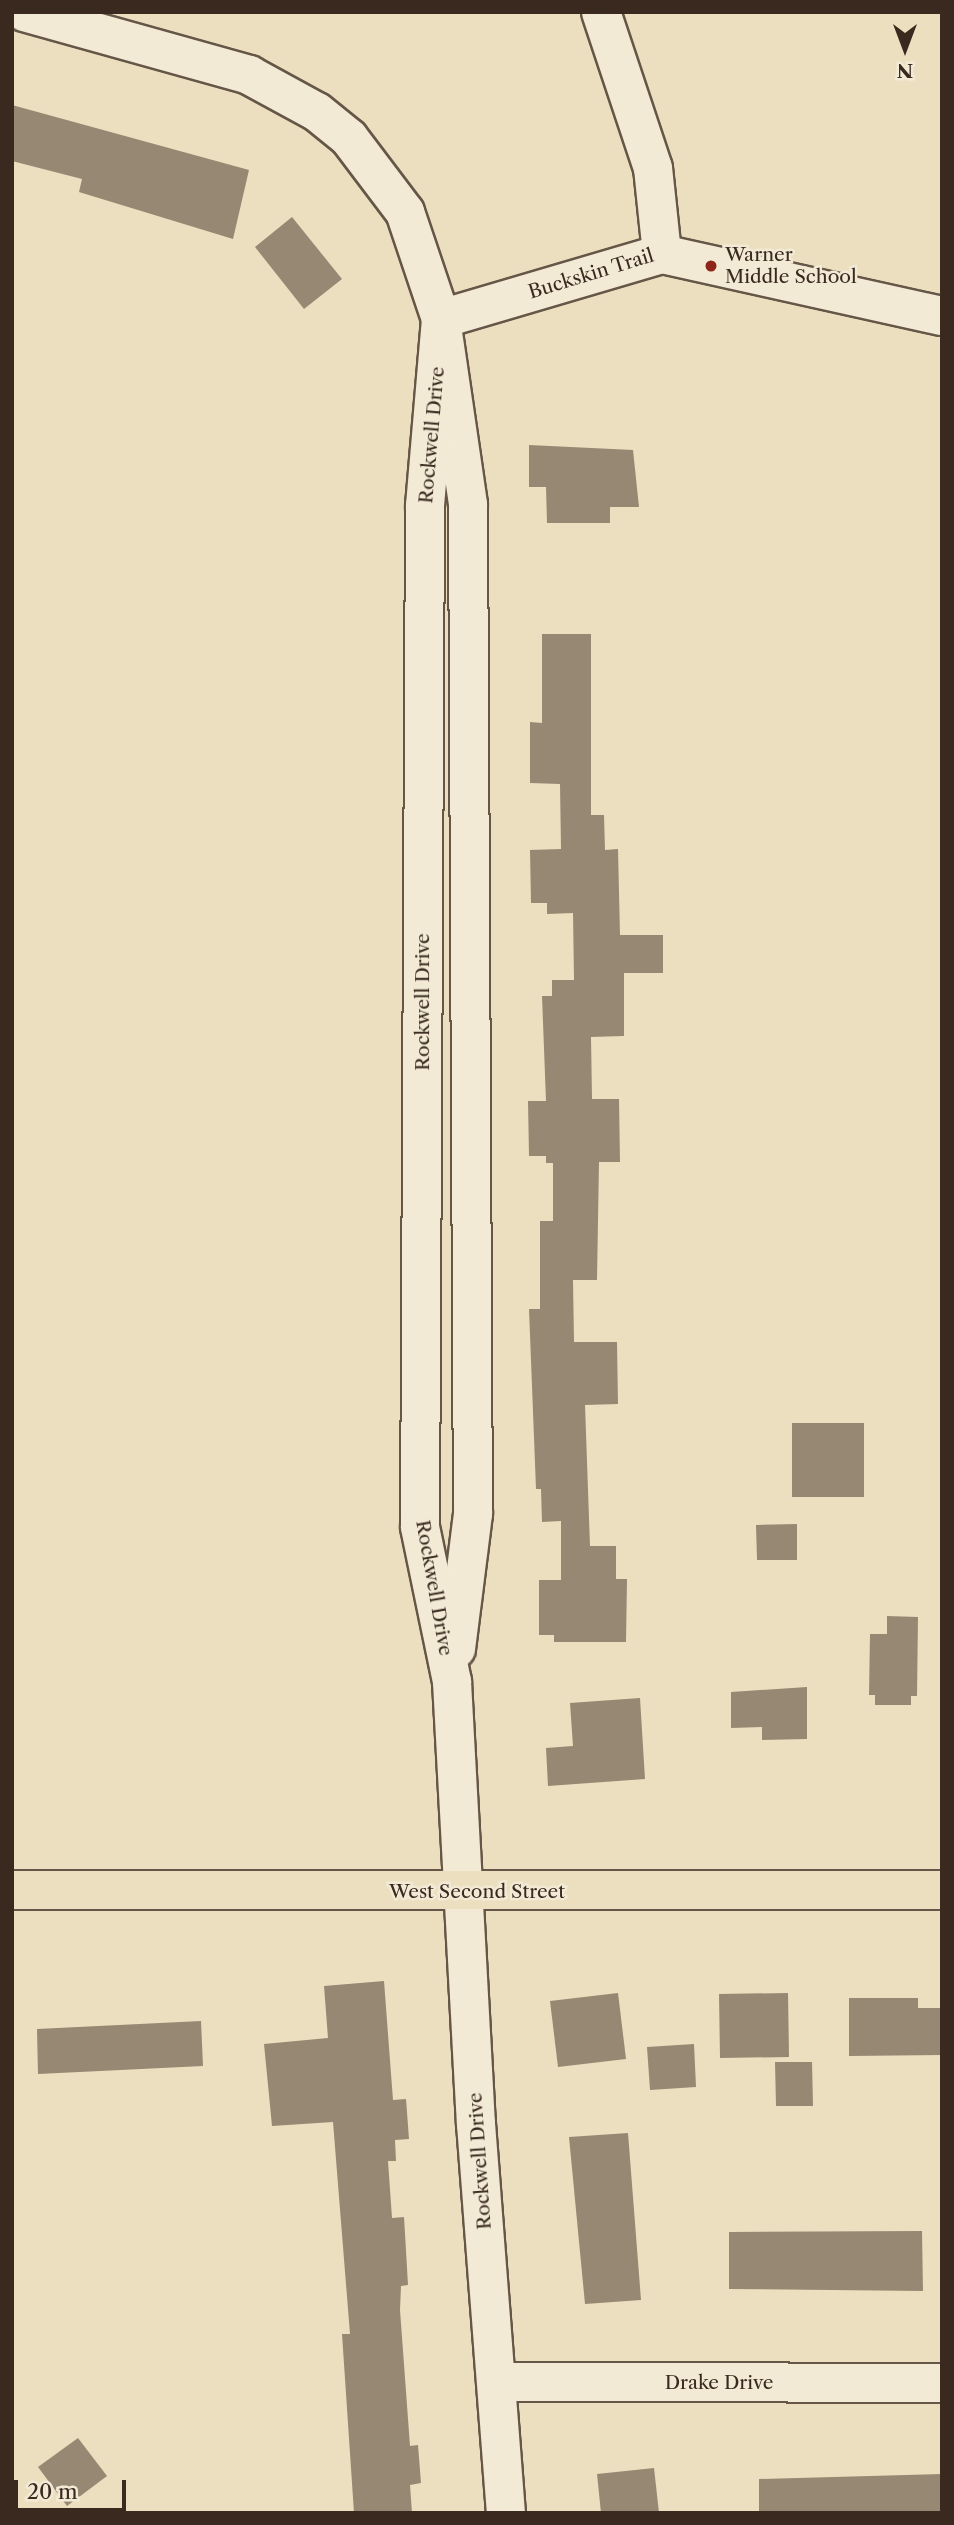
<!DOCTYPE html>
<html>
<head>
<meta charset="utf-8">
<style>
	body { margin:0 }
	#map { position:relative; width:954px; height:2525px; overflow:hidden; background:#ebdfbf; font-family:"Libre Caslon Text",serif }
	div>[style] { position:absolute }
	.building>* { inset:0; background:#968872 }
	.roads { filter:drop-shadow(2px 0 #665647) drop-shadow(-2px 0 #665647) drop-shadow(0 2px #665647) drop-shadow(0 -2px #665647) }
	.minor>* { height:38px; margin:-19px; padding:0 19px; transform-origin:19px; border-radius:19px; background:#f2ead5 }
	.major>* { height:38px; margin:-19px; padding:0 19px; transform-origin:19px; border-radius:19px; background:#ebdfbf }
	.dots>* { width:19px; height:19px; translate:-50% -50%; box-sizing:border-box; border:4px solid #f2ead5; border-radius:50% }
	span { translate:-50% -50%; white-space:nowrap; text-align:center; line-height:1.15; -webkit-text-stroke:5px #f2ead5; paint-order:stroke }
	.poi-label { font-size:19px; color:#39291f }
	.left { translate:0 -50%; text-align:left }
	.street-label { font-size:19px; color:#39291f }
	.frame { position:absolute; inset:0; border:14px solid #39291f; pointer-events:none }
	.north { position:absolute; left:870px; top:14px; width:70px; height:70px; -webkit-text-stroke:5px #f2ead5; paint-order:stroke; rotate:180deg; font-size:19px; font-weight:700; line-height:28px; text-align:center; color:#39291f }
	.north::after { content:''; display:block; margin:auto; width:24px; height:32px; background:#39291f; clip-path:polygon(50% 0,100% 100%,50% 72%,0 100%) }
	.scale { position:absolute; left:14px; top:2480px; width:112px; height:32px; box-sizing:border-box; border:4px solid #39291f; border-top:0; padding-left:9px; font-size:21px; line-height:24px; white-space:nowrap; color:#39291f; -webkit-text-stroke:5px #f2ead5; paint-order:stroke }
</style>
</head>
<body>
<div id="map">
	<div class="building">
		<i style="clip-path:polygon(12px 105px,249px 170px,233px 239px,79px 192px,82px 179px,12px 161px)"></i>
		<i style="clip-path:polygon(292px 217px,342px 279px,304px 309px,255px 247px)"></i>
		<i style="clip-path:polygon(529px 445px,633px 450px,639px 507px,610px 507px,610px 523px,547px 523px,546px 487px,529px 487px)"></i>
		<i style="clip-path:polygon(542px 634px,591px 634px,591px 815px,604px 815px,605px 850px,618px 849px,620px 935px,663px 935px,663px 973px,624px 973px,624px 1036px,591px 1037px,592px 1099px,619px 1099px,620px 1162px,599px 1162px,597px 1280px,573px 1280px,574px 1342px,617px 1342px,618px 1404px,585px 1405px,590px 1546px,616px 1546px,616px 1579px,627px 1579px,626px 1642px,554px 1642px,554px 1635px,539px 1635px,539px 1580px,561px 1580px,561px 1521px,542px 1522px,541px 1489px,536px 1489px,529px 1309px,540px 1309px,540px 1221px,553px 1221px,553px 1163px,546px 1163px,546px 1156px,529px 1156px,528px 1101px,546px 1101px,542px 996px,552px 996px,552px 980px,574px 980px,573px 913px,547px 914px,547px 903px,531px 903px,530px 850px,561px 849px,560px 784px,530px 783px,530px 722px,542px 723px)"></i>
		<i style="clip-path:polygon(792px 1423px,864px 1423px,864px 1497px,792px 1497px)"></i>
		<i style="clip-path:polygon(797px 1524px,797px 1560px,757px 1560px,756px 1525px)"></i>
		<i style="clip-path:polygon(887px 1616px,918px 1617px,917px 1696px,911px 1696px,911px 1705px,875px 1705px,875px 1695px,869px 1695px,870px 1634px,887px 1634px)"></i>
		<i style="clip-path:polygon(807px 1687px,807px 1739px,762px 1740px,762px 1727px,731px 1728px,731px 1692px)"></i>
		<i style="clip-path:polygon(640px 1698px,645px 1779px,548px 1786px,546px 1748px,573px 1746px,570px 1703px)"></i>
		<i style="clip-path:polygon(384px 1981px,393px 2100px,406px 2099px,409px 2139px,395px 2140px,396px 2161px,388px 2161px,392px 2218px,404px 2217px,408px 2285px,401px 2286px,400px 2310px,410px 2446px,418px 2445px,421px 2483px,410px 2485px,412px 2513px,354px 2513px,342px 2334px,350px 2334px,333px 2122px,272px 2126px,264px 2044px,328px 2038px,324px 1986px)"></i>
		<i style="clip-path:polygon(618px 1993px,626px 2059px,558px 2067px,550px 2001px)"></i>
		<i style="clip-path:polygon(788px 1993px,789px 2057px,720px 2058px,719px 1994px)"></i>
		<i style="clip-path:polygon(849px 1998px,918px 1998px,918px 2008px,942px 2008px,942px 2055px,849px 2056px)"></i>
		<i style="clip-path:polygon(201px 2021px,203px 2066px,38px 2074px,37px 2029px)"></i>
		<i style="clip-path:polygon(694px 2044px,696px 2087px,650px 2090px,647px 2047px)"></i>
		<i style="clip-path:polygon(775px 2062px,812px 2062px,813px 2106px,776px 2106px)"></i>
		<i style="clip-path:polygon(628px 2133px,641px 2300px,585px 2304px,569px 2137px)"></i>
		<i style="clip-path:polygon(922px 2231px,923px 2291px,729px 2289px,729px 2232px)"></i>
		<i style="clip-path:polygon(78px 2438px,107px 2476px,67px 2506px,38px 2467px)"></i>
		<i style="clip-path:polygon(654px 2468px,659px 2513px,601px 2513px,597px 2474px)"></i>
		<i style="clip-path:polygon(942px 2474px,942px 2513px,759px 2513px,759px 2479px)"></i>
	</div>
	<div class="roads">
		<div class="minor">
			<i style="left:24px;top:12px;width:234px;rotate:15.6deg"></i>
			<i style="left:249px;top:75px;width:77px;rotate:28.6deg"></i>
			<i style="left:317px;top:112px;width:41px;rotate:39.1deg"></i>
			<i style="left:349px;top:138px;width:93px;rotate:52.9deg"></i>
			<i style="left:405px;top:212px;width:113px;rotate:71.4deg"></i>
			<i style="left:441px;top:319px;width:188px;rotate:81.7deg"></i>
			<i style="left:468px;top:505px;width:1009px;rotate:89.72deg"></i>
			<i style="left:473px;top:1514px;width:136px;rotate:97.2deg"></i>
			<i style="left:601px;top:12px;width:164px;rotate:71.6deg"></i>
			<i style="left:653px;top:168px;width:86px;rotate:84deg"></i>
			<i style="left:441px;top:319px;width:187px;rotate:94.9deg"></i>
			<i style="left:425px;top:505px;width:1022px;rotate:90.28deg"></i>
			<i style="left:420px;top:1527px;width:158px;rotate:78.3deg"></i>
			<i style="left:452px;top:1682px;width:443px;rotate:86.9deg"></i>
			<i style="left:476px;top:2124px;width:390px;rotate:85.6deg"></i>
			<i style="left:441px;top:319px;width:230px;rotate:-16.4deg"></i>
			<i style="left:662px;top:254px;width:287px;rotate:12.5deg"></i>
			<i style="left:497px;top:2382px;width:445px;rotate:0.1deg"></i>
		</div>
		<div class="major">
			<i style="left:12px;top:1890px;width:930px"></i>
		</div>
	</div>
	<div class="dots">
		<i style="left:711px;top:266px;background:#8f2418"></i>
	</div>
	<div class="poi-label">
		<span class="left" style="left:725px;top:266px">Warner<br>Middle School</span>
	</div>
	<div class="street-label">
		<span style="left:591px;top:274px;rotate:-17deg">Buckskin Trail</span>
		<span style="left:432px;top:435px;rotate:-85deg">Rockwell Drive</span>
		<span style="left:423px;top:1002px;rotate:-90deg">Rockwell Drive</span>
		<span style="left:434px;top:1588px;rotate:80deg">Rockwell Drive</span>
		<span style="left:477px;top:1892px">West Second Street</span>
		<span style="left:480px;top:2161px;rotate:-94deg">Rockwell Drive</span>
		<span style="left:719px;top:2383px">Drake Drive</span>
	</div>
	<div class="frame"></div>
	<div class="north">N</div>
	<div class="scale">20 m</div>
</div>
</body>
</html>
